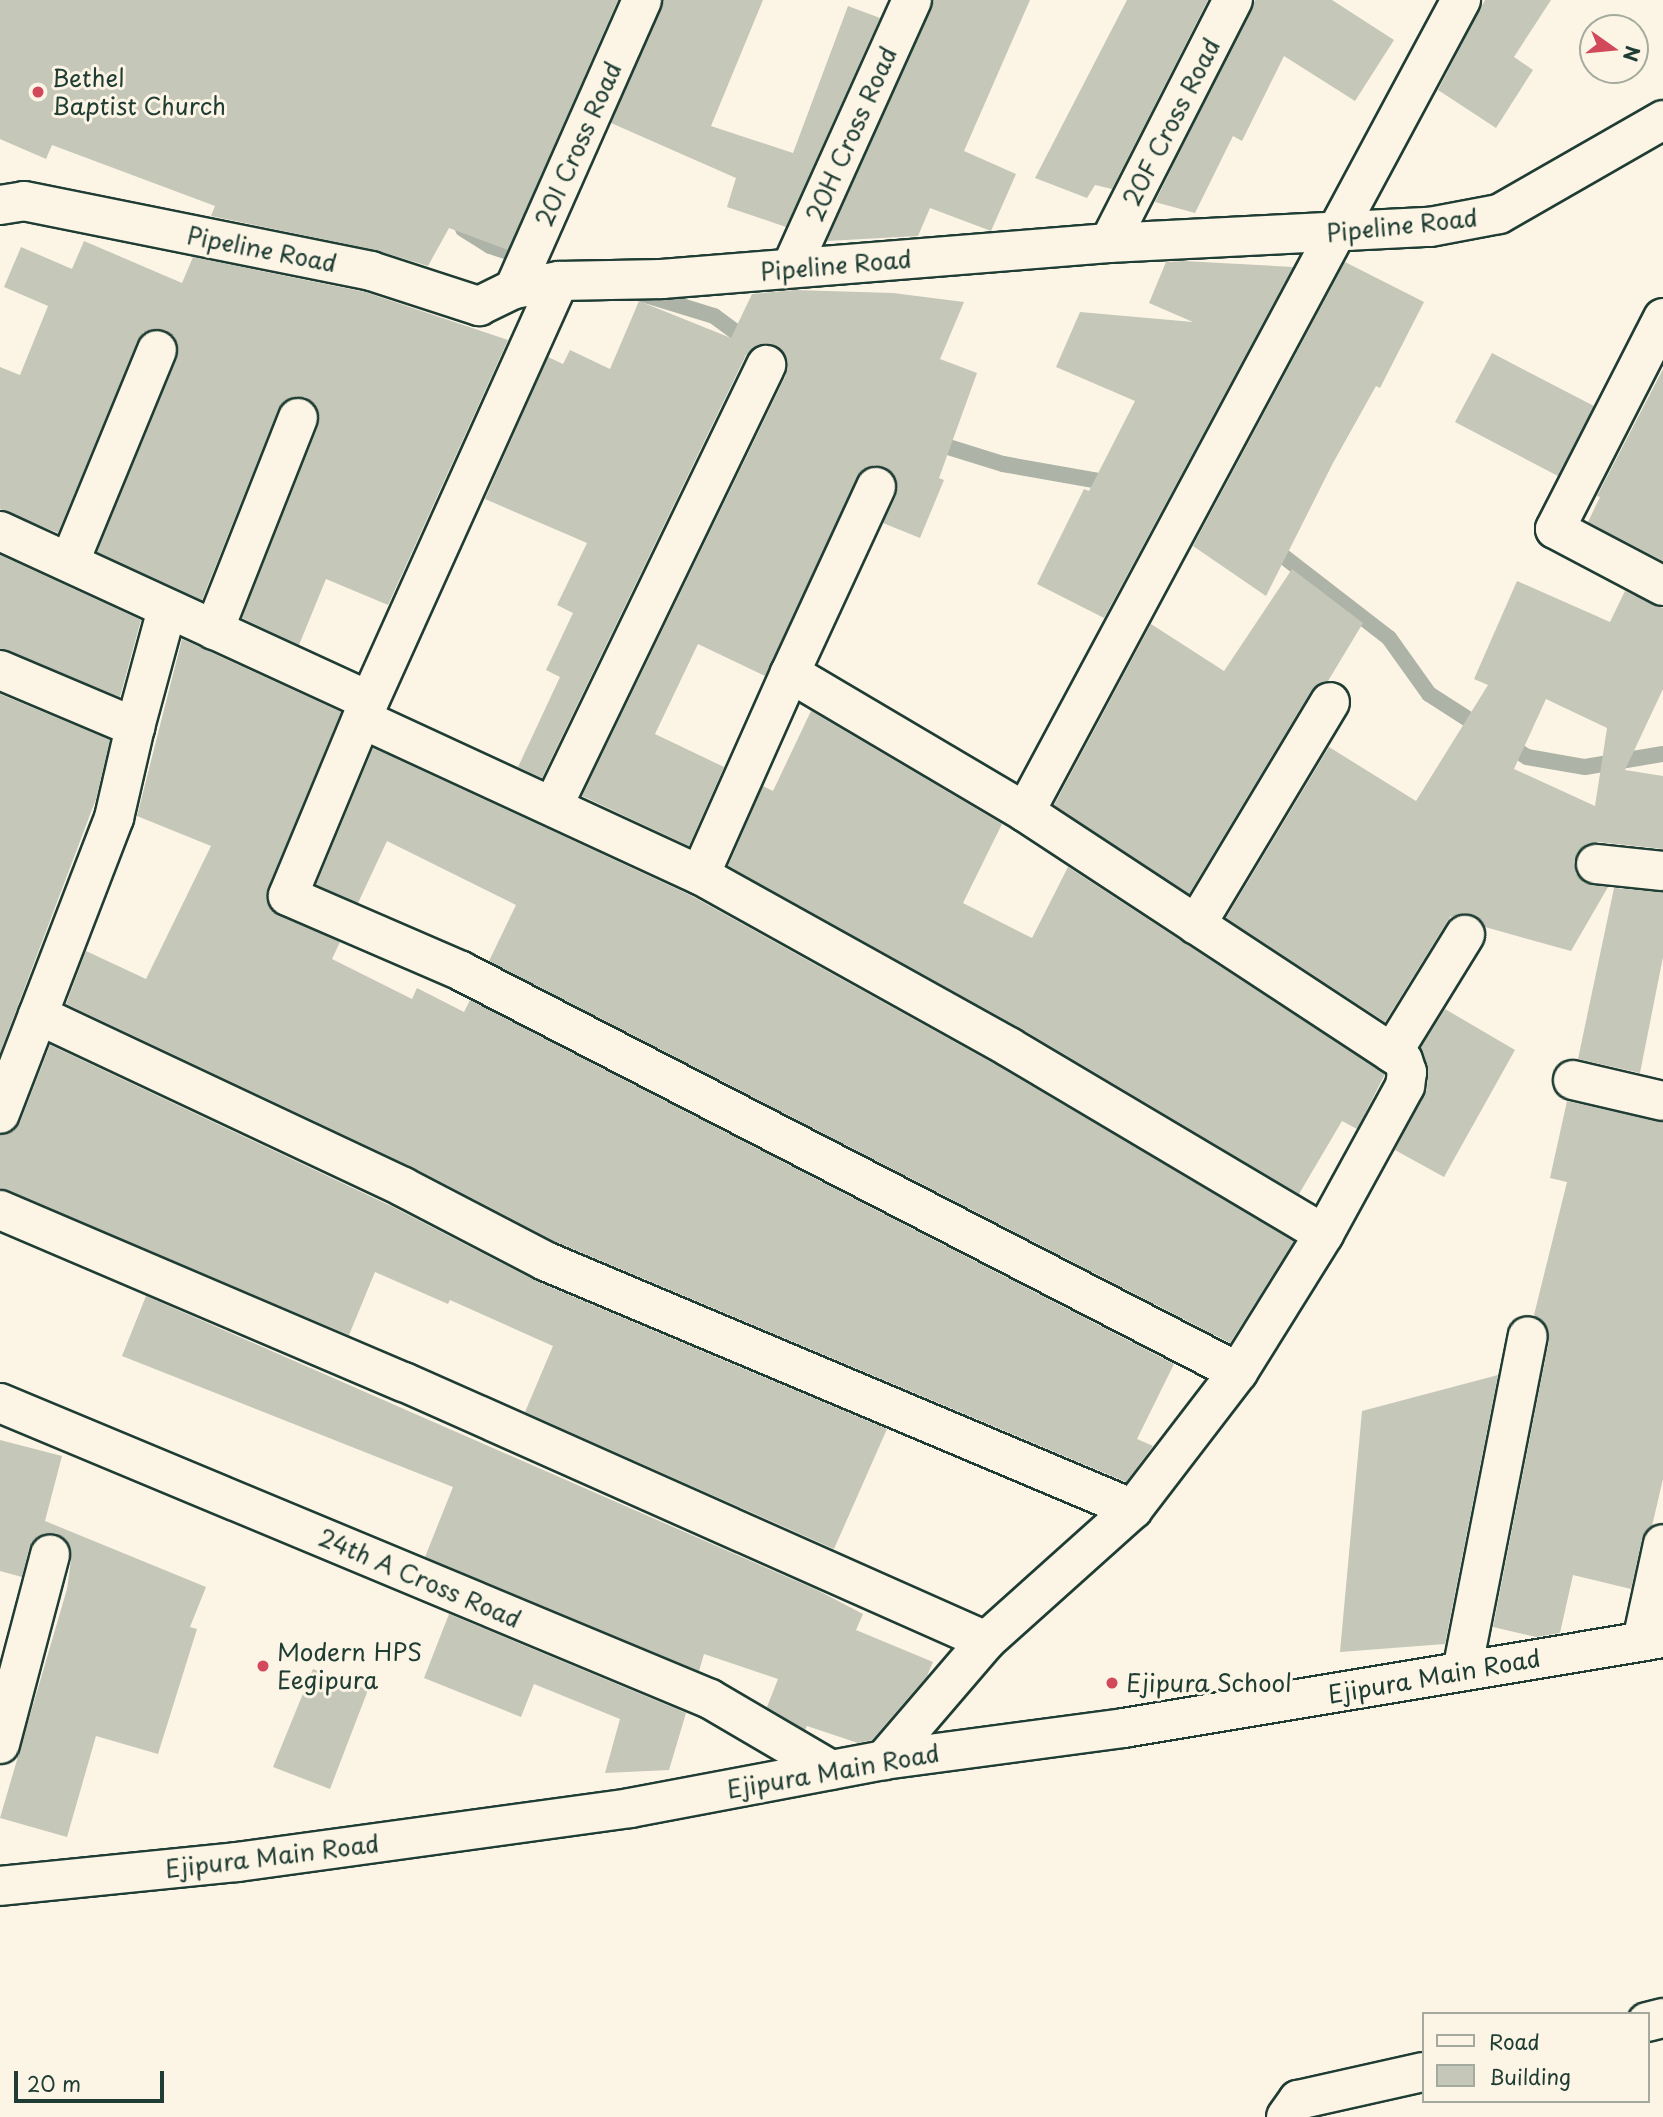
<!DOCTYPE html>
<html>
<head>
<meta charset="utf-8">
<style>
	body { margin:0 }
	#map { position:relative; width:1663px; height:2117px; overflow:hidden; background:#fcf5e5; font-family:"Playpen Sans",sans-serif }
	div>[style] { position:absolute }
	.stream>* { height:16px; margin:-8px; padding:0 8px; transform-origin:8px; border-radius:8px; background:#aeb3a7 }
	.building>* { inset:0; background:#c5c7b9 }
	.roads { filter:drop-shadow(2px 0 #1f3d34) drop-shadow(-2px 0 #1f3d34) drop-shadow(0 2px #1f3d34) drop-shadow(0 -2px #1f3d34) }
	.minor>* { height:38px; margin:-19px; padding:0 19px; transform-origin:19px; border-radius:19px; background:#fcf5e5 }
	.dots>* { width:19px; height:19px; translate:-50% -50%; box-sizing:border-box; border:4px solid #fcf5e5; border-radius:50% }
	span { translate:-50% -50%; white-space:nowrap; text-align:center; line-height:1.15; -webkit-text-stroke:6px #fcf5e5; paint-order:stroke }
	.poi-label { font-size:24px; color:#1f3d34 }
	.left { translate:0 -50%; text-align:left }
	.street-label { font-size:24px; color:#1f3d34 }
	.legend { position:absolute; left:1422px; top:2012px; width:228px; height:91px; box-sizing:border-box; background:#fcf5e5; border:2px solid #a4ab9e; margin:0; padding:9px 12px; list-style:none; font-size:21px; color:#1f3d34 }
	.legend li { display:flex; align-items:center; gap:14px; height:35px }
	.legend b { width:35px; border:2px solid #a4ab9e }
	.north { position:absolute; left:1579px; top:14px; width:70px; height:70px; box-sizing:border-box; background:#fcf5e5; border:2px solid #a4ab9e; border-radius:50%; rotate:105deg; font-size:19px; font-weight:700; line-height:28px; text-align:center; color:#1f3d34 }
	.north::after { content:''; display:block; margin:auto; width:24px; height:32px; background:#d1495b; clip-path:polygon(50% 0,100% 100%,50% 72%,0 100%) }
	.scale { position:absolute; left:14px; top:2071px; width:150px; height:32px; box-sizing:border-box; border:4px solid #1f3d34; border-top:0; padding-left:9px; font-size:21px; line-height:24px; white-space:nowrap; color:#1f3d34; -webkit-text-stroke:5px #fcf5e5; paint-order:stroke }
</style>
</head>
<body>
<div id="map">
	<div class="stream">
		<i style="left:463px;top:229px;width:32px;rotate:32deg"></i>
		<i style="left:490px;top:246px;width:40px;rotate:18deg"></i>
		<i style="left:636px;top:292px;width:82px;rotate:17.1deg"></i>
		<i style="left:714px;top:316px;width:47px;rotate:36.4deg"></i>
		<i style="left:929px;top:441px;width:77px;rotate:17.3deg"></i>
		<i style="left:1003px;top:464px;width:114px;rotate:10.1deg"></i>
		<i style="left:1270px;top:546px;width:150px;rotate:37.7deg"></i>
		<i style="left:1389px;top:638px;width:69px;rotate:54.5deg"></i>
		<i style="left:1429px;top:694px;width:67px;rotate:32.7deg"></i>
		<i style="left:1504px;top:742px;width:27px;rotate:33deg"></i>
		<i style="left:1527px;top:757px;width:59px;rotate:9.8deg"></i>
		<i style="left:1585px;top:767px;width:79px;rotate:-9.5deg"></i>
	</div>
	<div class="building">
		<i style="clip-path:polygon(0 0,618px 0,508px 250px,449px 228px,428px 266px,375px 250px,211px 216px,215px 206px,52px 145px,46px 159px,0 139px)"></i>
		<i style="clip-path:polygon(663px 0,763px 0,711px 126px,793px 153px,848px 6px,880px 18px,786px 227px,727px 207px,736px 178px,611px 123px)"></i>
		<i style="clip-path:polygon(934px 0,1030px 0,964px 151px,1016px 174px,991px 231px,930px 208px,918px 236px,827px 241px)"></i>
		<i style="clip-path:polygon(1127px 0,1208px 0,1112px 189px,1095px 185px,1087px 198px,1035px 178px)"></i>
		<i style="clip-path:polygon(1255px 0,1332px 0,1394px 40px,1355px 101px,1284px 56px,1242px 141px,1233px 136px,1195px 213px,1155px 202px)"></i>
		<i style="clip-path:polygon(1485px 0,1551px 0,1514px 57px,1533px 70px,1496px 128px,1438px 90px)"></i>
		<i style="clip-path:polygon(84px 241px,182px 283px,193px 257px,365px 292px,508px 340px,388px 605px,326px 579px,299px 645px,242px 618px,318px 426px,315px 405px,305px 397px,285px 401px,278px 410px,202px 600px,97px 552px,177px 358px,175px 337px,165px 330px,144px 332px,137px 342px,58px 533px,0 509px,0 367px,20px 375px,48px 306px,4px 287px,21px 247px,72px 269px)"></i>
		<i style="clip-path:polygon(1184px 261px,1293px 267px,1104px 618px,1037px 584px,1084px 489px,1089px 491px,1135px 401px,1056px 367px,1080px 312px,1193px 322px,1149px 303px,1166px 262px)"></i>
		<i style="clip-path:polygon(1345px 262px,1424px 302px,1380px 388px,1376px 386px,1333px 463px,1266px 596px,1193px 546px)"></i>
		<i style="clip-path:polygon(795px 290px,893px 293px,964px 302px,940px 359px,977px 373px,939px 478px,944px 480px,920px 538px,883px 523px,896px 496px,893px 474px,875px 465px,864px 469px,765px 676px,698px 644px,655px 734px,724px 767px,689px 846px,582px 796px,786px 375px,784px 353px,765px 343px,746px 355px,542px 778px,518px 767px,560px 677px,546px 670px,573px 613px,557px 605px,587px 543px,485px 499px,548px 357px,563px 364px,570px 350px,610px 369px,639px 301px,731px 338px,752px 294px)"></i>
		<i style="clip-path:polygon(1492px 353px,1594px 406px,1558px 476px,1455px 422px)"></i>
		<i style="clip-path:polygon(1663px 369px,1663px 561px,1588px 522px,1600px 497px,1597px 496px)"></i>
		<i style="clip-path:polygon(0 555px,141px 620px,120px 697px,0 649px)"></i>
		<i style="clip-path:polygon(1292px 569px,1363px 623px,1328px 681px,1311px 691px,1189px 894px,1054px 805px,1151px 624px,1224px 671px)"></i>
		<i style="clip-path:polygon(evenodd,1517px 581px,1610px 622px,1625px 591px,1663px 608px,1663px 689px,1625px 770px,1663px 776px,1663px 849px,1598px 842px,1579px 851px,1576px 873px,1584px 882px,1608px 887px,1571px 951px,1485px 927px,1466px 913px,1450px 917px,1385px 1022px,1226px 918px,1329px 747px,1416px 801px,1488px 685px,1474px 679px,1517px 581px,1546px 699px,1607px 728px,1595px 806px,1514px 769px,1546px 699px)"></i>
		<i style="clip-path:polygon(182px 639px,341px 712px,268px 888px,271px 910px,340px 942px,332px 959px,412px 999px,417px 988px,464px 1012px,470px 1000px,1174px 1364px,1137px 1439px,1153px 1446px,1126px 1482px,554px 1241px,412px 1167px,66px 1004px,86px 951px,146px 979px,211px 846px,137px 816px)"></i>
		<i style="clip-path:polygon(0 694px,110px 740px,96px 799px,0 1053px)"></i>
		<i style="clip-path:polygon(811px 711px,1002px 824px,963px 903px,1032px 938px,1068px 867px,1385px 1074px,1357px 1129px,1342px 1121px,1299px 1194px,1020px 1028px,728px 866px,763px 786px,773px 791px)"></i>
		<i style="clip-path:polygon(373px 748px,690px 895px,998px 1066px,1294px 1241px,1230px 1343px,489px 961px,516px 905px,387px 841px,358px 903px,316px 885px)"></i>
		<i style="clip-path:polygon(1614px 888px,1663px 892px,1663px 957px,1640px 1073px,1578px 1059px)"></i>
		<i style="clip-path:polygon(1445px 1009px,1515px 1050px,1444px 1177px,1395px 1150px,1427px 1090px,1428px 1066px,1420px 1049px)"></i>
		<i style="clip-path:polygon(50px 1045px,393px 1207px,536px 1281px,887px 1429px,834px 1549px,525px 1412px,553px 1346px,450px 1300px,448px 1304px,375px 1272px,349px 1335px,0 1188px,0 1135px,13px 1131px,20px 1122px)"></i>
		<i style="clip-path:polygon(1567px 1101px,1663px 1122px,1663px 1479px,1652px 1526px,1642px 1539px,1631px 1589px,1573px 1575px,1560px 1633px,1536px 1637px,1493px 1627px,1549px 1340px,1548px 1328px,1534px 1315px,1567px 1182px,1550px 1178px)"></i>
		<i style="clip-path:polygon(146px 1296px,817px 1590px,863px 1614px,856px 1630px,933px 1662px,927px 1676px,872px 1740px,858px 1743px,807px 1726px,805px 1730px,767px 1707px,778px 1679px,704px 1654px,699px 1671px,425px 1557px,453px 1487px,122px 1356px)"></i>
		<i style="clip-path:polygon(1498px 1375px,1445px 1644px,1340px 1652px,1362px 1411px)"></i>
		<i style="clip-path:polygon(0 1440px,62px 1456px,45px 1521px,206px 1587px,190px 1627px,197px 1629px,158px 1754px,96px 1736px,67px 1837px,0 1818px,67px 1589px,71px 1560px,66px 1540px,45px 1534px,29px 1549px,22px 1577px,0 1571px)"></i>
		<i style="clip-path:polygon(449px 1614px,686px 1713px,669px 1770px,605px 1773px,620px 1719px,534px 1684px,521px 1717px,424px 1678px)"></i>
		<i style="clip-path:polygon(313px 1669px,368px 1690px,330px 1789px,273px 1767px)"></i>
	</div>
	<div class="roads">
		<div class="minor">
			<i style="left:0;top:205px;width:24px;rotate:-9deg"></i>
			<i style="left:24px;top:201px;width:354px;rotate:11.4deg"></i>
			<i style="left:371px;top:271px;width:114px;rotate:18deg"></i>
			<i style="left:479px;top:306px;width:39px;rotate:-26deg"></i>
			<i style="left:514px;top:289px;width:46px;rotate:-10.1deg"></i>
			<i style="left:559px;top:281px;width:103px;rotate:-1.1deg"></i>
			<i style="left:662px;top:279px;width:448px;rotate:-4.6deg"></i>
			<i style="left:1109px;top:243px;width:321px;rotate:-2.9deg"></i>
			<i style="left:1430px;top:227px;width:70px;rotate:-10.7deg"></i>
			<i style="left:1499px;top:214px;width:189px;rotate:-29.8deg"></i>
			<i style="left:1109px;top:243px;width:273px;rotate:-63deg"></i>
			<i style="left:791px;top:268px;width:294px;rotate:-65.7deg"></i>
			<i style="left:559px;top:281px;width:461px;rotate:114.3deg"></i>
			<i style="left:369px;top:701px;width:211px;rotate:112.6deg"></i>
			<i style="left:288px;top:896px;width:189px;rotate:23.4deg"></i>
			<i style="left:461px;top:971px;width:874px;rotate:27.3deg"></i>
			<i style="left:514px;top:289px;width:316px;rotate:-66.1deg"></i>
			<i style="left:1663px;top:318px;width:237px;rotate:117.1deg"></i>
			<i style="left:1555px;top:529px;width:122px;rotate:27.8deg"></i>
			<i style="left:0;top:531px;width:406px;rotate:24.7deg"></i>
			<i style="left:70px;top:561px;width:228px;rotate:-67.6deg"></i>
			<i style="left:214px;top:630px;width:228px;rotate:-68.4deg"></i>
			<i style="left:0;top:670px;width:147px;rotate:22.9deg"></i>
			<i style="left:135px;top:727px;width:93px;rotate:103deg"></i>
			<i style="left:114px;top:818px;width:317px;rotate:111.1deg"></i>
			<i style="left:790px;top:673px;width:205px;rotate:-65.2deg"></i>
			<i style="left:362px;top:719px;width:372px;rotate:24.8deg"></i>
			<i style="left:700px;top:875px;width:354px;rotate:29.1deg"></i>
			<i style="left:1009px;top:1047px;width:366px;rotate:30.7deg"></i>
			<i style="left:135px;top:727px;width:122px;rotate:-74.8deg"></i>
			<i style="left:553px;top:806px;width:490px;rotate:-64.2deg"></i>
			<i style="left:1025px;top:812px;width:922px;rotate:-61.77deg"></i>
			<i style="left:1596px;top:864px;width:67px;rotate:6deg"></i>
			<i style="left:700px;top:875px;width:221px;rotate:-66deg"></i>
			<i style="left:790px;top:673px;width:273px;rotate:30.6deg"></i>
			<i style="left:1025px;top:812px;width:452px;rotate:33.3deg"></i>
			<i style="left:1403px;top:1060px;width:13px;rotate:72deg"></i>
			<i style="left:1407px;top:1072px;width:14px;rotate:98deg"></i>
			<i style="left:1405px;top:1086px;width:169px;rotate:118.7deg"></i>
			<i style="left:1324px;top:1234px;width:163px;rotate:121.9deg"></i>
			<i style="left:1238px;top:1372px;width:173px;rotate:127.5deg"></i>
			<i style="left:1133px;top:1509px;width:198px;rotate:138.1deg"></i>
			<i style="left:986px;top:1641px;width:157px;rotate:130.6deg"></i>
			<i style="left:1196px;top:925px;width:260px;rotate:-59deg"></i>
			<i style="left:38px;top:1015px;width:403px;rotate:25.2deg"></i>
			<i style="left:403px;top:1187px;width:160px;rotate:27.5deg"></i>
			<i style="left:545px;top:1261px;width:638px;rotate:22.87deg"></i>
			<i style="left:1392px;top:1053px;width:139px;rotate:-58.3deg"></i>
			<i style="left:1573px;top:1080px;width:92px;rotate:13.1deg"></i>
			<i style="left:0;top:1210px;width:439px;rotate:23.1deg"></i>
			<i style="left:404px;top:1382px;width:637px;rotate:23.99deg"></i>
			<i style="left:0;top:1403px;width:769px;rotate:22.63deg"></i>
			<i style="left:710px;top:1699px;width:140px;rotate:30.4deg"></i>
			<i style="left:1642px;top:1641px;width:99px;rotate:-77.8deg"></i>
			<i style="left:1462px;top:1671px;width:341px;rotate:-78.9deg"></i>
			<i style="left:0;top:1744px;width:196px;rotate:-75.2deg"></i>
			<i style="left:0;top:1886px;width:238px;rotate:-5.8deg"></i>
			<i style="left:237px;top:1862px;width:397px;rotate:-7.8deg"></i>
			<i style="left:630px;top:1808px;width:258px;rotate:-10.7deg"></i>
			<i style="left:884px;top:1760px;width:242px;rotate:-7.6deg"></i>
			<i style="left:1124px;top:1728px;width:546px;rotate:-9.48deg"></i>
			<i style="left:1647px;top:2022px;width:16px;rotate:-14deg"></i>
			<i style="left:1286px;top:2117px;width:21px;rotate:-55deg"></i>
			<i style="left:1298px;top:2100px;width:128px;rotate:-12.6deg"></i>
		</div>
	</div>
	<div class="dots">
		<i style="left:38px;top:92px;background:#d1495b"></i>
		<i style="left:263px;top:1666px;background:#d1495b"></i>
		<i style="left:1112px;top:1683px;background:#d1495b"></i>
	</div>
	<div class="poi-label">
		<span class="left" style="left:52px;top:92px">Bethel<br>Baptist Church</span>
		<span class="left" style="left:277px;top:1666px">Modern HPS<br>Eegipura</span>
		<span class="left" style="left:1126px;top:1683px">Ejipura School</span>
	</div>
	<div class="street-label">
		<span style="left:1171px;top:122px;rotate:-63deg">20F Cross Road</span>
		<span style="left:851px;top:134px;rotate:-66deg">20H Cross Road</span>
		<span style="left:578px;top:144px;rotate:-66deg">20I Cross Road</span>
		<span style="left:1402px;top:225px;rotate:-6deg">Pipeline Road</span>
		<span style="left:262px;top:249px;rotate:11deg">Pipeline Road</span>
		<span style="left:836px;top:265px;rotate:-5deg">Pipeline Road</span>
		<span style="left:420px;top:1578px;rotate:23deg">24th A Cross Road</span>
		<span style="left:1434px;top:1676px;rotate:-10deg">Ejipura Main Road</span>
		<span style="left:833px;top:1771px;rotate:-10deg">Ejipura Main Road</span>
		<span style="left:272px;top:1856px;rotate:-7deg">Ejipura Main Road</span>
	</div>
	<ul class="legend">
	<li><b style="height:9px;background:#fcf5e5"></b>Road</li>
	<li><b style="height:19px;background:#c5c7b9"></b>Building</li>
	</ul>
	<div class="north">N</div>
	<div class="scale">20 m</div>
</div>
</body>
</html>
